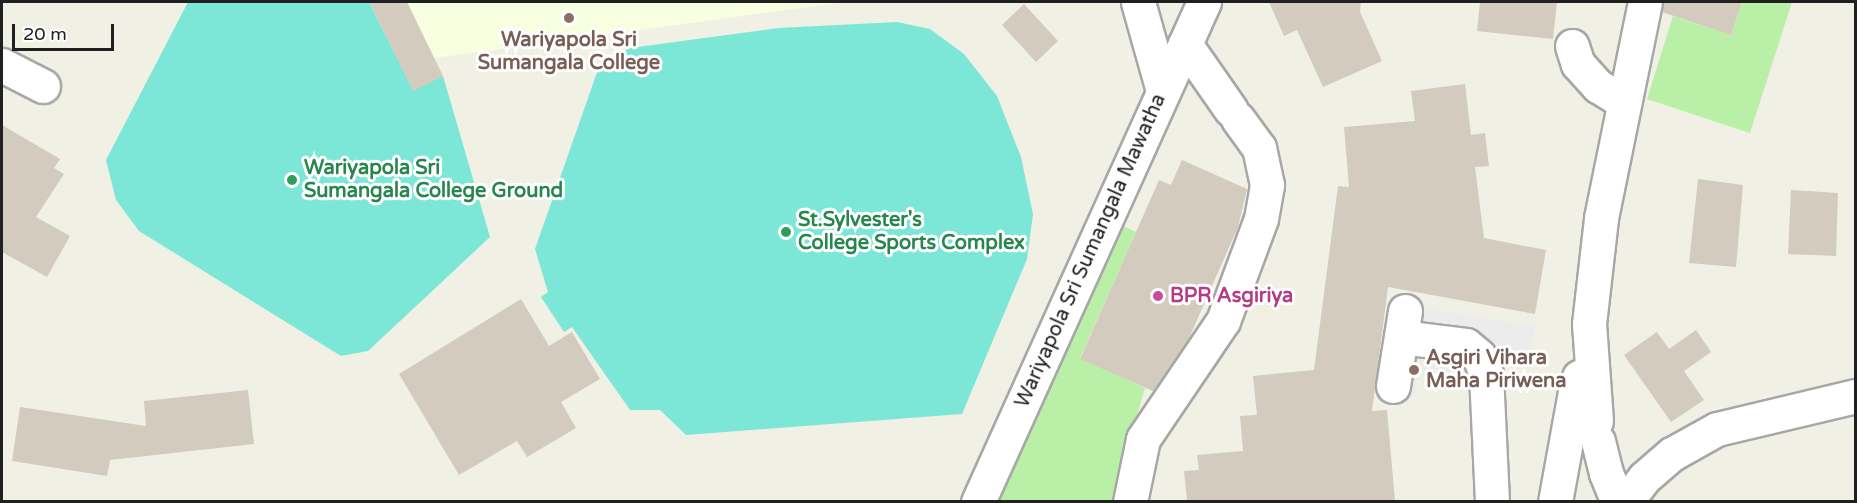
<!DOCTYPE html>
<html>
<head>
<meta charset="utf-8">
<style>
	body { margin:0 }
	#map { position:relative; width:1857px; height:503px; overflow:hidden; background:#f1f0e5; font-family:"Varela Round",sans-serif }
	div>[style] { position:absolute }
	.education>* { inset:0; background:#f8ffe0 }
	.grass>* { inset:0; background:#baefa7 }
	.pitch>* { inset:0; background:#7ce7d6 }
	.parking>* { inset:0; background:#ececec }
	.building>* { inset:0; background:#d2cbbe }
	.roads { filter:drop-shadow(2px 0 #a7a7a7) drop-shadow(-2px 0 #a7a7a7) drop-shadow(0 2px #a7a7a7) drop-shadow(0 -2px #a7a7a7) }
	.minor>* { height:33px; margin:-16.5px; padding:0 16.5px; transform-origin:16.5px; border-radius:16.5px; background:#fff }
	.dots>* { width:16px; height:16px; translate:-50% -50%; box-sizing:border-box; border:3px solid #fff; border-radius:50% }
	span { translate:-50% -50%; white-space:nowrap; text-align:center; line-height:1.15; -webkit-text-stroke:6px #fff; paint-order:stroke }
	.education-label { font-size:20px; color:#785e54; font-weight:700 }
	.left { translate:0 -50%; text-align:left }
	.leisure-label { font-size:20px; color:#27864d; font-weight:700 }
	.street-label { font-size:20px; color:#202020 }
	.hotel-label { font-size:20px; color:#b23c85; font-weight:700 }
	.frame { position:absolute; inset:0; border:3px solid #202020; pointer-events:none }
	.scale { position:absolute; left:12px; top:24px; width:102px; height:27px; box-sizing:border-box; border:3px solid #202020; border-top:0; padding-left:8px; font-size:18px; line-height:21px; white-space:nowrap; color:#202020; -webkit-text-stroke:4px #fff; paint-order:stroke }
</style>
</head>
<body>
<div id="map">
	<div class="education">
		<i style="clip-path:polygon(407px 2px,845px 2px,434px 58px)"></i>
	</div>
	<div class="grass">
		<i style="clip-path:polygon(1742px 2px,1792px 2px,1750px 133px,1647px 99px,1673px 16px,1731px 35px)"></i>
		<i style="clip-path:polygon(1112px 221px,1136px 232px,1080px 358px,1145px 388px,1112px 501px,987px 502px)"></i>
	</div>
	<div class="pitch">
		<i style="clip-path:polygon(188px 2px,369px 2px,413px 90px,443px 76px,490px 237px,368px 351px,341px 356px,139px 231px,116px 200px,106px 160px)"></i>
		<i style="clip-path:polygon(897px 22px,930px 29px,964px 54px,997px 96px,1021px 157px,1033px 214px,1027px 259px,962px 414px,686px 435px,660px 410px,630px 410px,572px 327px,564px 332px,541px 297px,548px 292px,535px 249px,601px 61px,630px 48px,778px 28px)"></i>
	</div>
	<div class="parking">
		<i style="clip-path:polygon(1392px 303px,1535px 326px,1529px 368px,1492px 363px,1489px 381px,1418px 370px,1414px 397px,1379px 392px)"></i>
	</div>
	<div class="building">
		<i style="clip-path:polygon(369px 2px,407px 2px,443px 76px,413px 91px)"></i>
		<i style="clip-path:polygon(1269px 2px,1361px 2px,1360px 12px,1382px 61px,1323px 87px,1297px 30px,1284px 36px)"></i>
		<i style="clip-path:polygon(1480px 2px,1557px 2px,1553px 39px,1477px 31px)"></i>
		<i style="clip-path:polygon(1663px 2px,1742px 2px,1731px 35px,1662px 12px)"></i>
		<i style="clip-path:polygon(1024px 4px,1058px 41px,1036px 62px,1002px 25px)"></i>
		<i style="clip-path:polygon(1465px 84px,1471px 135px,1485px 133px,1489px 166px,1475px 167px,1484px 238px,1546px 250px,1535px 314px,1388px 287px,1372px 411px,1387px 410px,1395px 501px,1187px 501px,1184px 471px,1199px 470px,1197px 455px,1243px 451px,1240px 416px,1257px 415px,1253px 376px,1314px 370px,1338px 186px,1349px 187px,1344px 127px,1415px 121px,1411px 91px)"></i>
		<i style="clip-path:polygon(2px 125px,60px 159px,54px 168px,64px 174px,36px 217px,70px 236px,47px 277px,2px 252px)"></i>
		<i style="clip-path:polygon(1182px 160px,1247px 189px,1238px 227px,1189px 338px,1153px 391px,1080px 359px,1159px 180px,1171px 185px)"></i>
		<i style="clip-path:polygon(1698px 179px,1743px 185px,1736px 267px,1689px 263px)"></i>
		<i style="clip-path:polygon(1791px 190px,1838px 193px,1836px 256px,1788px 254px)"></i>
		<i style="clip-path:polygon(521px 299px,549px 346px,572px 332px,600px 379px,561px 402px,576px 428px,527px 457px,517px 441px,459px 475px,399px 374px)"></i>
		<i style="clip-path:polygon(1696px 330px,1711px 352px,1684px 371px,1704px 400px,1671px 422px,1624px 355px,1657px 332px,1669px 349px)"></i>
		<i style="clip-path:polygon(248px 390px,254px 444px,110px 460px,107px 476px,12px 461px,20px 407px,146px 426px,144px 401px)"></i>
	</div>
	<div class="roads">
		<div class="minor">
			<i style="left:1138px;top:2px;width:92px;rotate:74.3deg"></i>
			<i style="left:1185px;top:44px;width:80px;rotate:55.1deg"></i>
			<i style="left:1572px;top:46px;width:19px;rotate:72deg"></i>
			<i style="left:1578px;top:64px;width:30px;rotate:48deg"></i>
			<i style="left:1598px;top:86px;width:28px;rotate:32deg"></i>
			<i style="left:2px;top:65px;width:46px;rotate:27.1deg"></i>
			<i style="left:1401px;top:337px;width:65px;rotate:7deg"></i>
			<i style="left:1466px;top:345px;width:17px;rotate:40deg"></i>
			<i style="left:1479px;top:356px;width:19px;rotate:69deg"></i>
			<i style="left:1486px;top:374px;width:128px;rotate:87.3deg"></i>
			<i style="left:1393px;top:386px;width:76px;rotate:-80.9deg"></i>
			<i style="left:1596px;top:421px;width:97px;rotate:-94.1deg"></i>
			<i style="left:1589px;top:324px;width:107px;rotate:-83.5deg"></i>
			<i style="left:1601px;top:218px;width:220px;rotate:-78.5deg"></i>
			<i style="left:1598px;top:441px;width:33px;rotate:76deg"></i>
			<i style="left:1606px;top:473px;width:31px;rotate:68deg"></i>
			<i style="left:978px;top:502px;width:549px;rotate:-65.68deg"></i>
			<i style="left:1130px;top:502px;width:64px;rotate:-78.3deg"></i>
			<i style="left:1143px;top:439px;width:143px;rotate:-55.9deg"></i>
			<i style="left:1223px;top:321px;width:109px;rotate:-69.6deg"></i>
			<i style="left:1261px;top:219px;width:35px;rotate:-80deg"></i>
			<i style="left:1267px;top:185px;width:38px;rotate:-102deg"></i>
			<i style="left:1259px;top:148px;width:36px;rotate:-126deg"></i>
			<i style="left:1555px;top:502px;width:117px;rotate:-79.7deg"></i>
			<i style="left:1576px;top:387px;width:10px;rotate:-73deg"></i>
			<i style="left:1579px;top:377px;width:13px;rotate:-27deg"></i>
			<i style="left:1626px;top:502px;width:30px;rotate:-53deg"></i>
			<i style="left:1644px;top:478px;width:37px;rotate:-41deg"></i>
			<i style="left:1672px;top:454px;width:51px;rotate:-29.1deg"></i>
			<i style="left:1717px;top:429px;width:143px;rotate:-13.4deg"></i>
		</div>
	</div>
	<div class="dots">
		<i style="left:569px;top:18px;background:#8d6e63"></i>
		<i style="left:292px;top:180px;background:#2e9e5b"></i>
		<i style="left:786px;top:232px;background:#2e9e5b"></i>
		<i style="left:1158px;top:296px;background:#d1479c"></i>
		<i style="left:1414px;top:370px;background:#8d6e63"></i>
	</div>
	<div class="education-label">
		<span style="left:569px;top:52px">Wariyapola Sri<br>Sumangala College</span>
		<span class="left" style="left:1426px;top:370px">Asgiri Vihara<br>Maha Piriwena</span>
	</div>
	<div class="leisure-label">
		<span class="left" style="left:304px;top:180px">Wariyapola Sri<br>Sumangala College Ground</span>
		<span class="left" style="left:798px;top:232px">St.Sylvester's<br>College Sports Complex</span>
	</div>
	<div class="street-label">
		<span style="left:1091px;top:251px;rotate:-66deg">Wariyapola Sri Sumangala Mawatha</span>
	</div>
	<div class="hotel-label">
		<span class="left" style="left:1170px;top:296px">BPR Asgiriya</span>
	</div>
	<div class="frame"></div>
	<div class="scale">20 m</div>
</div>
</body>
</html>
